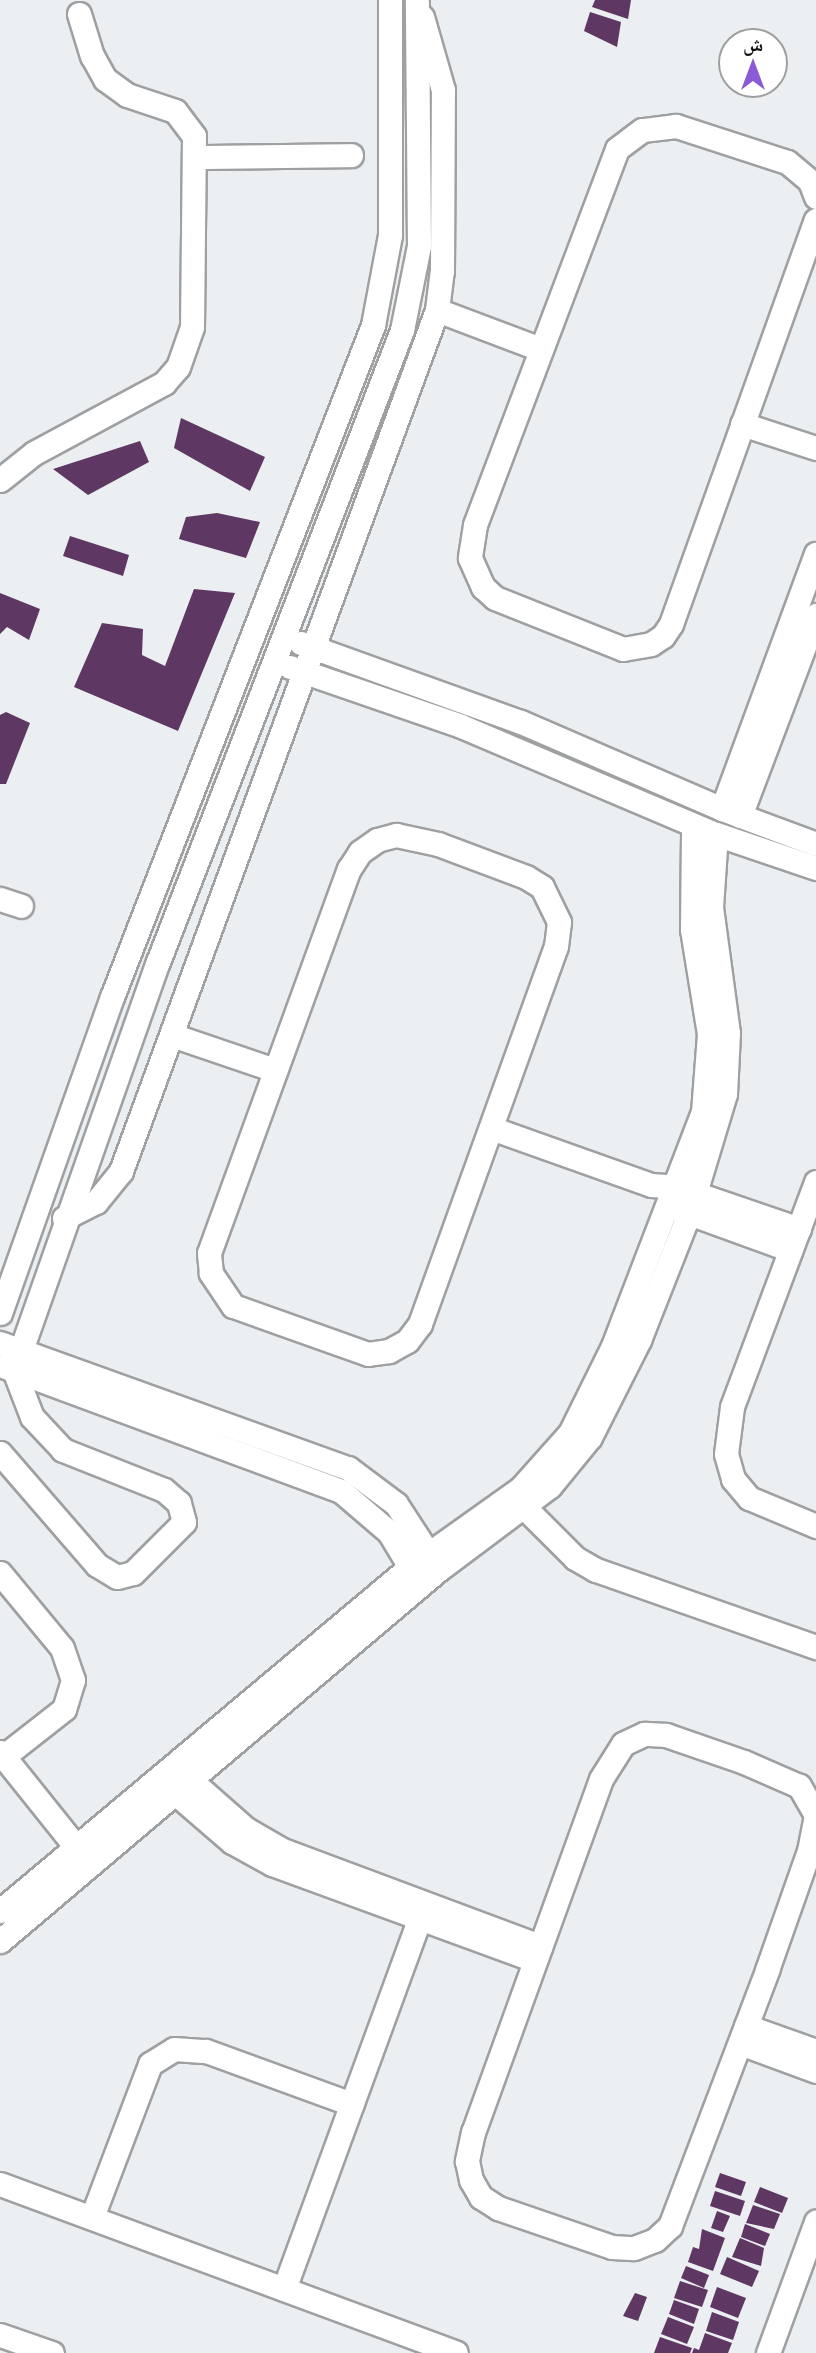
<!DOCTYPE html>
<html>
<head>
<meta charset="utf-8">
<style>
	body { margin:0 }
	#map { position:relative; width:816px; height:2353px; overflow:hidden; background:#eceff1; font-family:"PT Sans Narrow","Noto Naskh Arabic",sans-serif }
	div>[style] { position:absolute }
	.building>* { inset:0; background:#5e3763 }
	.roads { filter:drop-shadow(2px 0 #9ea0a2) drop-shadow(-2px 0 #9ea0a2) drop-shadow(0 2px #9ea0a2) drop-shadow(0 -2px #9ea0a2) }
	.minor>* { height:23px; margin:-11.5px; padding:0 11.5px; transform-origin:11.5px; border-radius:11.5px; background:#fff }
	span { translate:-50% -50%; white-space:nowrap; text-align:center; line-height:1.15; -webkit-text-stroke:7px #fff; paint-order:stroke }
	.north { position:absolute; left:718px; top:28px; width:70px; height:70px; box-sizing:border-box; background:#fff; border:2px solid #9e9f9f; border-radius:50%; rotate:0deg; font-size:19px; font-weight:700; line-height:28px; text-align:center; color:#0d0e0f }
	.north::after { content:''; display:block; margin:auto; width:24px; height:32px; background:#8b5bd5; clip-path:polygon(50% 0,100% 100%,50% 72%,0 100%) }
</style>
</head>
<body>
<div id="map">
	<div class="building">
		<i style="clip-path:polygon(595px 0,631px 0,628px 19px,592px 7px)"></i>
		<i style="clip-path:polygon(590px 12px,621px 22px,617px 47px,584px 31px)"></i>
		<i style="clip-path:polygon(181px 418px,265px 457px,250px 491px,174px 448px)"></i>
		<i style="clip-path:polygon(140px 441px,149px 462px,88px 495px,53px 469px)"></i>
		<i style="clip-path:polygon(217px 513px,260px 522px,246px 558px,179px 539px,186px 517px)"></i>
		<i style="clip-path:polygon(70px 536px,129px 555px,123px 576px,63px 556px)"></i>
		<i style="clip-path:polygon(194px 589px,235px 593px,178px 731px,74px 687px,102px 623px,143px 629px,142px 655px,165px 666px)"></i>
		<i style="clip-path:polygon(0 593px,40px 609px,29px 640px,7px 627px,0 634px)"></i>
		<i style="clip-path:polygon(6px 712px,30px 723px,6px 784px,0 784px,0 715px)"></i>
		<i style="clip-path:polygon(720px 2173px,746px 2182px,741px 2196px,715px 2187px)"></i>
		<i style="clip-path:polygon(760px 2187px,788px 2198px,782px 2213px,754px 2202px)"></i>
		<i style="clip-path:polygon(715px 2191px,745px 2201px,740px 2216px,710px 2206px)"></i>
		<i style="clip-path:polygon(753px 2205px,780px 2214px,774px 2229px,746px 2223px)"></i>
		<i style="clip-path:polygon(717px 2211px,730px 2216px,723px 2232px,711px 2228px)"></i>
		<i style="clip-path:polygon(745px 2224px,770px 2234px,765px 2246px,741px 2237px)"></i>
		<i style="clip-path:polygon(702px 2229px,725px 2238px,713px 2271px,688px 2262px,693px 2247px,699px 2249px)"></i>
		<i style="clip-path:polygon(740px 2238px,764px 2248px,761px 2266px,732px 2257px)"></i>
		<i style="clip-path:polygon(727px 2257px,759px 2271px,752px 2287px,720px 2274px)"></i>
		<i style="clip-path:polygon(686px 2266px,709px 2275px,704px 2288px,681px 2278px)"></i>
		<i style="clip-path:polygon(680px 2281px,708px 2290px,702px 2307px,674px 2298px)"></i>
		<i style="clip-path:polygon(717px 2287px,746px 2298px,738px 2318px,710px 2307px)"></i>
		<i style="clip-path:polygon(635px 2293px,647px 2297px,638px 2321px,623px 2316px)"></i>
		<i style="clip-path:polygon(674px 2300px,699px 2309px,694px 2324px,669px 2314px)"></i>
		<i style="clip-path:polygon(712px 2312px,739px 2322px,733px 2340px,706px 2331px)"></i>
		<i style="clip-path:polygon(668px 2317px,694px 2327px,687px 2344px,661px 2334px)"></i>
		<i style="clip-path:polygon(705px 2333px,732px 2343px,728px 2353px,692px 2353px,694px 2348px,699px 2350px)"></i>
		<i style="clip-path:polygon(660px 2337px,692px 2348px,690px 2353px,654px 2353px)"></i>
	</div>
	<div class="roads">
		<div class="minor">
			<i style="left:197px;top:157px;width:154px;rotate:-0.7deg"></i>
			<i style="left:816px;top:197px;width:17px;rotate:-111deg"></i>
			<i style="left:810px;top:181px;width:30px;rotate:-140deg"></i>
			<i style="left:787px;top:162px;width:117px;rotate:-162deg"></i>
			<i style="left:676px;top:126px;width:34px;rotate:173deg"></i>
			<i style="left:642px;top:130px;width:31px;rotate:143deg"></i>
			<i style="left:617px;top:149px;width:402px;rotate:110.7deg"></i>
			<i style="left:475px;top:525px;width:33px;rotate:99deg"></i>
			<i style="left:470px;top:558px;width:32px;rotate:66deg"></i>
			<i style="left:483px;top:587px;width:16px;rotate:43deg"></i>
			<i style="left:495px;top:598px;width:138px;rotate:21.7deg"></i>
			<i style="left:623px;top:649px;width:28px;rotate:-10deg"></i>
			<i style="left:651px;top:644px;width:14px;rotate:-34deg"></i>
			<i style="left:663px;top:636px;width:14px;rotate:-56deg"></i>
			<i style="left:671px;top:624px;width:429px;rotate:-70.3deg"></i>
			<i style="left:437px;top:310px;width:110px;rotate:20.7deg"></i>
			<i style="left:742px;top:424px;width:78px;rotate:18deg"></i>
			<i style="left:0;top:480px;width:43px;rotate:-38.5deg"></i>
			<i style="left:34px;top:453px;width:148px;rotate:-28.3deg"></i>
			<i style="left:164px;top:383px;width:21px;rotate:-49deg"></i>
			<i style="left:178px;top:367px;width:42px;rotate:-70.7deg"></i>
			<i style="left:192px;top:327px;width:191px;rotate:-89.4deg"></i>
			<i style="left:194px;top:136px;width:31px;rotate:-127deg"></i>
			<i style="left:175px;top:111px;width:51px;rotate:-161.6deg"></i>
			<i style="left:127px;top:95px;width:27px;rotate:-144deg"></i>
			<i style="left:105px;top:79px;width:26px;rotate:-119deg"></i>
			<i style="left:92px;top:56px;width:44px;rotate:-107.2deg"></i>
			<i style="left:301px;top:643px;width:234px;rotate:19.8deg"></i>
			<i style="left:521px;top:722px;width:219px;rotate:23.4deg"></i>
			<i style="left:722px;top:809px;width:100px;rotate:20.4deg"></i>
			<i style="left:290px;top:667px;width:181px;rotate:19deg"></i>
			<i style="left:461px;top:726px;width:277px;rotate:23deg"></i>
			<i style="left:716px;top:834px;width:106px;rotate:18.8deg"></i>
			<i style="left:722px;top:809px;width:272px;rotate:-69.8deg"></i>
			<i style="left:740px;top:816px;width:215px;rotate:-69.3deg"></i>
			<i style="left:396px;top:835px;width:43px;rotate:12.1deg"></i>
			<i style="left:438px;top:844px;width:94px;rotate:20.6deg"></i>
			<i style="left:526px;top:877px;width:19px;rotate:32deg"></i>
			<i style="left:542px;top:887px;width:39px;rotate:64deg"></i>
			<i style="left:559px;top:922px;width:24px;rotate:97deg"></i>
			<i style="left:556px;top:946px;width:402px;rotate:109.8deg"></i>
			<i style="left:420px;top:1324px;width:21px;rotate:127deg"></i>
			<i style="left:407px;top:1341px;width:21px;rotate:151deg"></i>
			<i style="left:389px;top:1351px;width:21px;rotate:172deg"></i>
			<i style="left:368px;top:1354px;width:143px;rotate:-160.4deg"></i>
			<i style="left:233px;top:1306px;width:40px;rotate:-124deg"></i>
			<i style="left:211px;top:1273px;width:20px;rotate:-96deg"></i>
			<i style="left:209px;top:1253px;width:409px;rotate:-70deg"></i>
			<i style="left:349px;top:869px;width:20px;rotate:-57deg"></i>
			<i style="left:360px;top:852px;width:21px;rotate:-35deg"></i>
			<i style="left:377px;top:840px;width:20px;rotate:-15deg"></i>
			<i style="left:0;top:899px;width:22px;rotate:18deg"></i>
			<i style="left:172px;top:1035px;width:109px;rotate:18.8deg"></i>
			<i style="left:491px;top:1128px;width:170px;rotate:19.6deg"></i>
			<i style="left:651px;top:1185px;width:26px;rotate:4deg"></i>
			<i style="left:677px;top:1187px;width:129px;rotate:19deg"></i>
			<i style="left:816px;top:1182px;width:240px;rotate:110.5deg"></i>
			<i style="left:732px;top:1407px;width:47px;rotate:97.3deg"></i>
			<i style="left:726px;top:1454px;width:26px;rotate:74deg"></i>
			<i style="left:733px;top:1479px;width:25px;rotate:50deg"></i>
			<i style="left:749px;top:1498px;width:73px;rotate:22.7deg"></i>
			<i style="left:675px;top:1208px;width:123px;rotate:19.9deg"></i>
			<i style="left:64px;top:1218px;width:36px;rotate:-27deg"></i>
			<i style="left:96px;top:1202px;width:40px;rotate:-51deg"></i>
			<i style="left:121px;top:1171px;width:917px;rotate:-69.85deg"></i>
			<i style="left:437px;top:310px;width:39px;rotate:-83deg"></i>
			<i style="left:442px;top:271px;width:181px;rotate:-89.7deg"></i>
			<i style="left:443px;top:90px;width:76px;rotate:-106deg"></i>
			<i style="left:0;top:1313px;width:335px;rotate:-70.5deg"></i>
			<i style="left:112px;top:997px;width:721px;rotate:-68.77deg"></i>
			<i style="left:373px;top:325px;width:92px;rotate:-79.3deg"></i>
			<i style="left:390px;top:235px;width:235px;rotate:-90deg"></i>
			<i style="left:0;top:1343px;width:370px;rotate:19.8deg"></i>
			<i style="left:348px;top:1468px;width:60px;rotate:36.9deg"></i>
			<i style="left:396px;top:1504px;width:72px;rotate:57deg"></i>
			<i style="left:3px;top:1366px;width:360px;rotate:20.3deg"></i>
			<i style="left:341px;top:1491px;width:63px;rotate:40.5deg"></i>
			<i style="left:389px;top:1532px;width:56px;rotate:58.9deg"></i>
			<i style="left:0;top:1453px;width:148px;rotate:49.1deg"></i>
			<i style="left:97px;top:1565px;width:23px;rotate:31deg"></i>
			<i style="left:117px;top:1577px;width:16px;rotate:-14deg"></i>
			<i style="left:133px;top:1573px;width:72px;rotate:-45deg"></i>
			<i style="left:184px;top:1522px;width:20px;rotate:-105deg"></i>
			<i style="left:179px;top:1503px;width:20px;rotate:-139deg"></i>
			<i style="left:164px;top:1490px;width:109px;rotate:-158.4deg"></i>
			<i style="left:63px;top:1450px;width:45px;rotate:-133.2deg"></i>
			<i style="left:32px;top:1417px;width:50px;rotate:-111deg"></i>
			<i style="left:14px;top:1370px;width:433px;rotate:-70.6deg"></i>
			<i style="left:158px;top:962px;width:677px;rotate:-68.89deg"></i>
			<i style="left:402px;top:330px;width:86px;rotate:-78.6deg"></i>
			<i style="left:419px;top:246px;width:246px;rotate:-90.5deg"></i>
			<i style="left:525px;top:1508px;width:71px;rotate:45deg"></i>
			<i style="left:575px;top:1558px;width:24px;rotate:30deg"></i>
			<i style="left:596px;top:1570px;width:233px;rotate:19.3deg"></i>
			<i style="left:0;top:1573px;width:97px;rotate:50.4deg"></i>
			<i style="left:62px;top:1648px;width:34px;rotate:71deg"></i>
			<i style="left:73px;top:1680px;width:30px;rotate:107deg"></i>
			<i style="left:64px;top:1709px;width:76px;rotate:141.9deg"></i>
			<i style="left:0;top:1752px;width:122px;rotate:51.3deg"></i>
			<i style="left:189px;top:1779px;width:76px;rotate:41.3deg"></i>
			<i style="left:246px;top:1829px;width:39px;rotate:30deg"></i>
			<i style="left:280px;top:1849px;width:278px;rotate:20.5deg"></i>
			<i style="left:174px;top:1792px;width:77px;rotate:40.8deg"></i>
			<i style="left:232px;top:1842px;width:46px;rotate:28.8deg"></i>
			<i style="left:272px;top:1864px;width:280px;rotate:20.1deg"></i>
			<i style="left:816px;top:1815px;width:34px;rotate:-120deg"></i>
			<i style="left:799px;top:1786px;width:60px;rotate:-156.4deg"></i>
			<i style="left:744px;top:1762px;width:83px;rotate:-160.9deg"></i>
			<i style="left:666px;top:1735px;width:22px;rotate:-177deg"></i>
			<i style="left:644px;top:1734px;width:23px;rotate:155deg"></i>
			<i style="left:623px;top:1744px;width:41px;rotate:122.2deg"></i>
			<i style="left:601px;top:1779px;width:375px;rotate:109.9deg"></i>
			<i style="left:473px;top:2132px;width:30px;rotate:102deg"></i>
			<i style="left:467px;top:2161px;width:19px;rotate:78deg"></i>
			<i style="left:471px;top:2180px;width:20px;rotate:60deg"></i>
			<i style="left:481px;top:2197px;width:20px;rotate:33deg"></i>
			<i style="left:498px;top:2208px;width:120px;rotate:18.9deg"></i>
			<i style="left:612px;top:2247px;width:22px;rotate:3deg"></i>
			<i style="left:634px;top:2248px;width:22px;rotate:-21deg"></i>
			<i style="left:655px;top:2240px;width:21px;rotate:-43deg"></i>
			<i style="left:670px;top:2226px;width:274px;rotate:-69.2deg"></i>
			<i style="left:767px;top:1970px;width:126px;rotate:-70.6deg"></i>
			<i style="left:809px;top:1851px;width:37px;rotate:-79deg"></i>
			<i style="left:0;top:1911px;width:535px;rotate:-40deg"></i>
			<i style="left:410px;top:1567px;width:136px;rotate:-35.4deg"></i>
			<i style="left:521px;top:1488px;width:74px;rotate:-48.3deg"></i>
			<i style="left:570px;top:1433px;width:97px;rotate:-63.7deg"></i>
			<i style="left:613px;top:1346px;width:251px;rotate:-69deg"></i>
			<i style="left:703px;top:1112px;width:78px;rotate:-85.6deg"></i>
			<i style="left:709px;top:1034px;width:106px;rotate:-99.2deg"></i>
			<i style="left:692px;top:929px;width:104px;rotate:-89.4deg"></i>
			<i style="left:0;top:1941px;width:574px;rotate:-40.27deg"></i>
			<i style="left:438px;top:1570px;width:140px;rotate:-36.9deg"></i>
			<i style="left:550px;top:1486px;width:63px;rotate:-50.8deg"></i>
			<i style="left:590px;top:1437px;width:109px;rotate:-63.2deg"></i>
			<i style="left:639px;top:1340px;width:136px;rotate:-68.5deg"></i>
			<i style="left:689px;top:1213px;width:124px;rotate:-73.2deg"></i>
			<i style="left:725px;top:1094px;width:61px;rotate:-87.2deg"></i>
			<i style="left:728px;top:1033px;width:127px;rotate:-97.7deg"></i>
			<i style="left:711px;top:907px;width:73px;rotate:-86.1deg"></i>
			<i style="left:746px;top:2026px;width:74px;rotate:19.7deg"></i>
			<i style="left:740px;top:2043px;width:81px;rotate:20.2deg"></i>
			<i style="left:0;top:2184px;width:486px;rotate:20.3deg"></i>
			<i style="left:92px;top:2217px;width:164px;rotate:-69.2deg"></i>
			<i style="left:150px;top:2064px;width:28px;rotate:-32deg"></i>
			<i style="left:174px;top:2049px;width:32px;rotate:4deg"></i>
			<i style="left:206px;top:2051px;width:155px;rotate:20deg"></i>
			<i style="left:284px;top:2289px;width:393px;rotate:-69.9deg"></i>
			<i style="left:0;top:2335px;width:55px;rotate:19.1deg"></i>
			<i style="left:768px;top:2353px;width:140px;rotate:-69.9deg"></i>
		</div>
	</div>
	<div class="north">ش</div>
</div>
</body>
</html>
